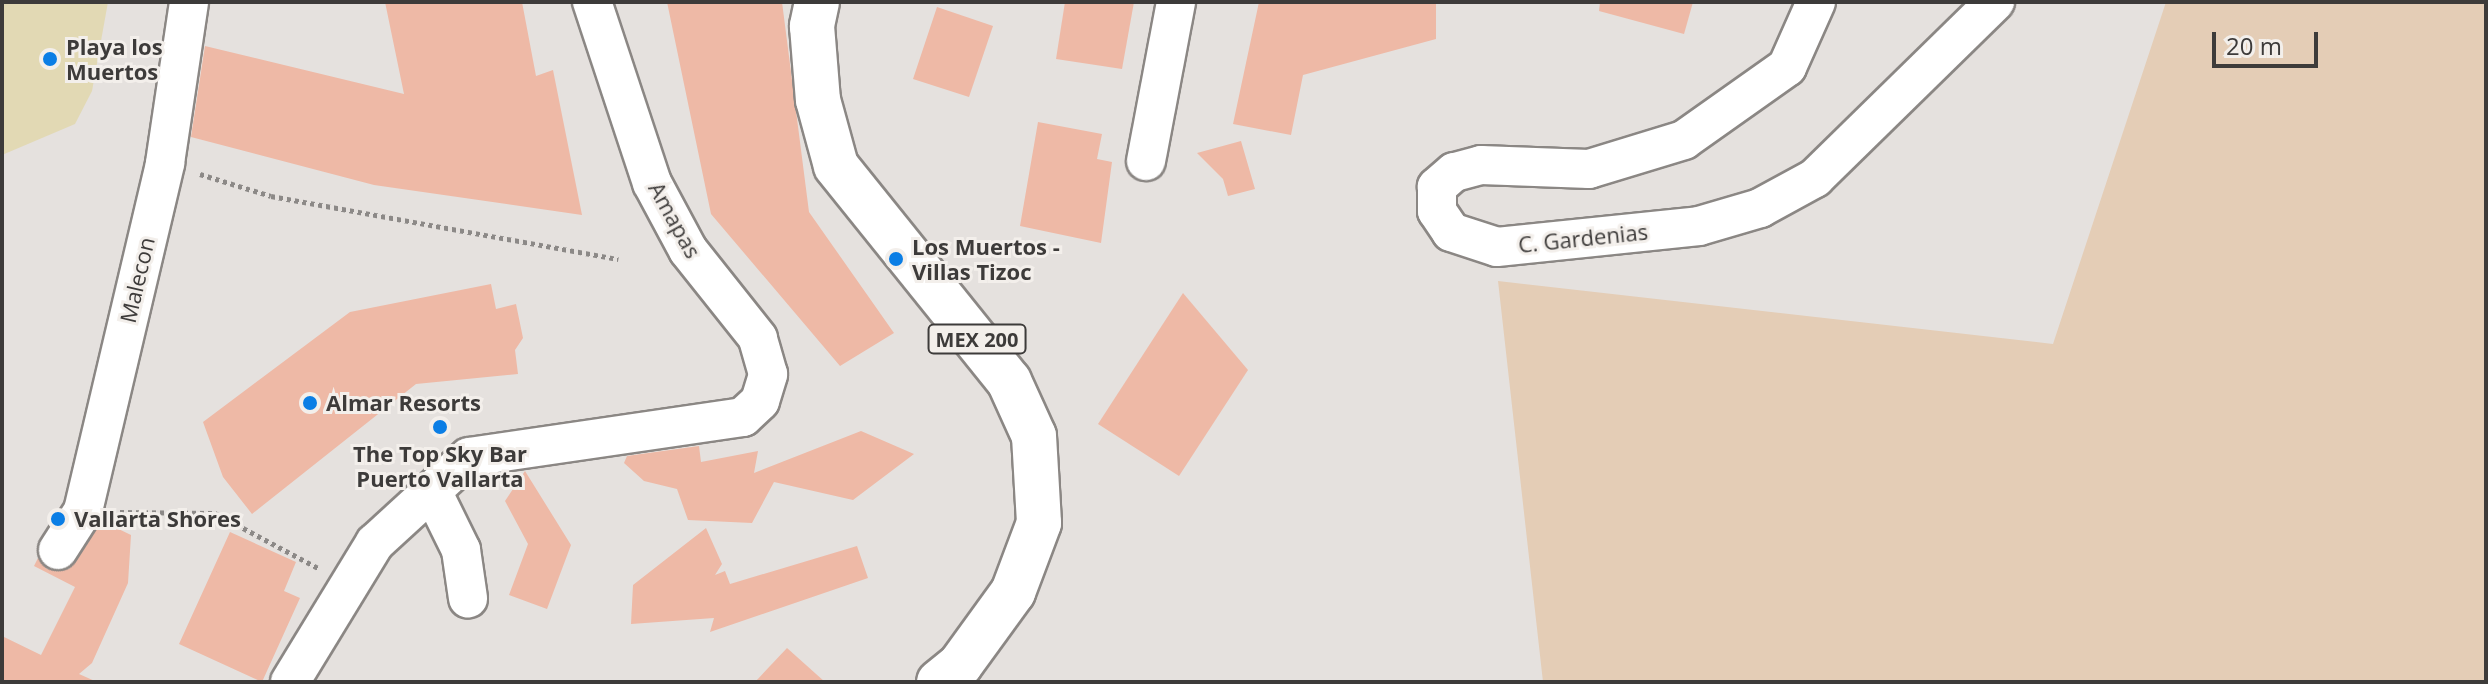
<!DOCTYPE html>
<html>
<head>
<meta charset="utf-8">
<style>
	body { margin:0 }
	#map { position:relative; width:2488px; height:684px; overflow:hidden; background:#e5e1de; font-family:"Open Sans",sans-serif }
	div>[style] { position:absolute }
	.green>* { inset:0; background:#e4cdb6 }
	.sand>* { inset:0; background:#e2d9b4 }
	.building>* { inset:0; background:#eeb9a6 }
	.path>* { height:5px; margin-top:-2.5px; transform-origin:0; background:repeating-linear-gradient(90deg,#8c8987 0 4px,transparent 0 8px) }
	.roads { filter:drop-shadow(2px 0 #8b8784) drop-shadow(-2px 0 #8b8784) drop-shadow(0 2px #8b8784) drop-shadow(0 -2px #8b8784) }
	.minor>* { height:38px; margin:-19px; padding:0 19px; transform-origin:19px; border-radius:19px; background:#fff }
	.highway>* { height:44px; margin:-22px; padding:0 22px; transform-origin:22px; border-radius:22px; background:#fff }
	.dots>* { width:22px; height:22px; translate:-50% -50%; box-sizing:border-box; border:4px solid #f3efeb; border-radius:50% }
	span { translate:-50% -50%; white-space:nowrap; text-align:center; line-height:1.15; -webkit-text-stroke:6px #f3efeb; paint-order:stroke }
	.shield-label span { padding:2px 6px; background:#f3efeb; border:2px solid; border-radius:6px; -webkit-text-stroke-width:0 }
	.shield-label { font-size:20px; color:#3d3b3a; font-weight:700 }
	.poi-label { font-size:22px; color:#3d3b3a; font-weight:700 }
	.left { translate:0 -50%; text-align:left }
	.street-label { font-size:22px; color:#3d3b3a }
	.frame { position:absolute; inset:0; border:4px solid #3d3b3a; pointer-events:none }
	.scale { position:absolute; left:2212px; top:32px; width:106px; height:36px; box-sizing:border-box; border:4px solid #3d3b3a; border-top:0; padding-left:10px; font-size:24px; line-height:28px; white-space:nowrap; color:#3d3b3a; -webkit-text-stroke:6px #f3efeb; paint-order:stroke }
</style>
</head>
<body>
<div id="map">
	<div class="green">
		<i style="clip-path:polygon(2166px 2px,2486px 2px,2486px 682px,1543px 682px,1498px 281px,2053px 344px)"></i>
	</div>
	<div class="sand">
		<i style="clip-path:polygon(2px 2px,108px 2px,92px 91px,75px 124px,2px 155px)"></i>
	</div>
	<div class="building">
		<i style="clip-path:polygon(385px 2px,522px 2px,536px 76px,553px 70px,582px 215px,374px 185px,191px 137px,205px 46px,404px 94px)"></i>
		<i style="clip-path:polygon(667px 2px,782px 2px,809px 212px,894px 333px,840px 366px,711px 214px)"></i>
		<i style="clip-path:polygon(1065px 2px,1134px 2px,1122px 69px,1056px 59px)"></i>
		<i style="clip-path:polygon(1259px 2px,1436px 2px,1436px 39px,1303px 75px,1291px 135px,1233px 124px)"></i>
		<i style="clip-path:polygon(1600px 2px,1693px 2px,1684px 34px,1599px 11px)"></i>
		<i style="clip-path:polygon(937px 7px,993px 26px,969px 97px,913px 79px)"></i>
		<i style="clip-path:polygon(1038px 122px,1102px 134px,1097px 159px,1112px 162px,1101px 243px,1020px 226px)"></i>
		<i style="clip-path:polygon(1241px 141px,1255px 189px,1228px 196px,1223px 179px,1197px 153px)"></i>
		<i style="clip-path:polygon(491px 284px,496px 309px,516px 304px,523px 338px,515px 350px,518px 374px,416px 384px,252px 514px,223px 477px,203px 422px,350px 312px)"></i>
		<i style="clip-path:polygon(1183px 293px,1248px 370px,1179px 476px,1098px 424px)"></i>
		<i style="clip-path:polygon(861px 431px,914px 454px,853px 500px,774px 482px,752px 523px,688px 520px,677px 489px,644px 481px,624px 463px,627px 456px,699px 446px,701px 462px,758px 451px,754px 473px)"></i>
		<i style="clip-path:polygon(525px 471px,571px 545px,547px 609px,509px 595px,528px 544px,505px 501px)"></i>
		<i style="clip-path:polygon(102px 521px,131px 535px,128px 583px,92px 663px,79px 674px,97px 682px,2px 682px,2px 636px,41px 655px,75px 587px,34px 566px,38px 558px,47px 569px,69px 569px)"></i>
		<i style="clip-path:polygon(706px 528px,722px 564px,715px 575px,725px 571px,730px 584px,857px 546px,868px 578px,710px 632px,714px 618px,631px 624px,633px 585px)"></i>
		<i style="clip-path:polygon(230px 532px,296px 562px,284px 591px,300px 598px,262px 682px,179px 644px)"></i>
		<i style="clip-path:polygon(787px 648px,825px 682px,755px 682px)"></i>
	</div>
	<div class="path">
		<i style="left:200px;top:174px;width:74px;rotate:17.2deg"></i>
		<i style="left:271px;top:196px;width:353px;rotate:10.3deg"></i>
		<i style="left:120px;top:512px;width:95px;rotate:0.6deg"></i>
		<i style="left:215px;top:513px;width:119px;rotate:28.1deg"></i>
	</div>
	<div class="roads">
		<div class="minor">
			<i style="left:1816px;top:2px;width:71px;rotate:114deg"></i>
			<i style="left:1787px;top:67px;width:126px;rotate:144.7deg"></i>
			<i style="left:1684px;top:140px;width:99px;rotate:163deg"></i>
			<i style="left:1589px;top:169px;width:108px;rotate:-177.9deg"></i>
			<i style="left:1481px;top:165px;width:28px;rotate:165deg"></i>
			<i style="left:1454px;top:172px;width:23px;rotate:139deg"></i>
			<i style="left:1437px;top:187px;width:24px;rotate:90deg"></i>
			<i style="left:1437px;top:211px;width:25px;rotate:56deg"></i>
			<i style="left:1451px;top:232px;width:48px;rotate:18.1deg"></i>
			<i style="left:1497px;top:247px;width:203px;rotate:-5.9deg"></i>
			<i style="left:1699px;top:226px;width:64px;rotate:-16.4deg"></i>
			<i style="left:1760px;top:208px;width:63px;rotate:-28.6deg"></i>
			<i style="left:1815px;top:178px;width:252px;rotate:-44.4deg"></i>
			<i style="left:1146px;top:161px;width:162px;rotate:-79.3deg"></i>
			<i style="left:432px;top:491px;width:66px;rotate:63.8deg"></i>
			<i style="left:461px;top:550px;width:49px;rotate:81.7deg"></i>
			<i style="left:58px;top:550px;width:46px;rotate:-57.3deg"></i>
			<i style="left:83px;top:511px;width:358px;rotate:-76.7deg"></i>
			<i style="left:165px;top:163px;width:163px;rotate:-81.5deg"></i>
			<i style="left:290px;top:682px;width:163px;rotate:-58.6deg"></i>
			<i style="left:375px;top:543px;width:127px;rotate:-42.5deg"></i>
			<i style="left:469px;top:457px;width:277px;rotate:-8.3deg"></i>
			<i style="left:743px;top:417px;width:23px;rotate:-43deg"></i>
			<i style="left:760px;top:401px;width:28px;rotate:-73deg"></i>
			<i style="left:768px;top:374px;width:37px;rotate:-106deg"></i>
			<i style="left:758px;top:338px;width:112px;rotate:-128.5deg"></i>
			<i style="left:688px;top:250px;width:76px;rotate:-118.2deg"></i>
			<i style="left:652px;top:183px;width:191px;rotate:-108.3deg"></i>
		</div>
		<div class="highway">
			<i style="left:817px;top:2px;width:25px;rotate:102deg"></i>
			<i style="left:812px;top:26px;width:74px;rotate:85.4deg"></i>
			<i style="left:818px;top:100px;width:68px;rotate:74.7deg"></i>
			<i style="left:836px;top:166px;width:276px;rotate:51.2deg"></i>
			<i style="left:1009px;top:381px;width:60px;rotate:65.6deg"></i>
			<i style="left:1034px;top:436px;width:87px;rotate:86.7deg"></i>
			<i style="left:1039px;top:523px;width:74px;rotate:110.6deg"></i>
			<i style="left:1013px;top:592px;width:90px;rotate:126deg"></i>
			<i style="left:960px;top:665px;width:27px;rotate:141deg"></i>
		</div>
	</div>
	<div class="dots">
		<i style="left:50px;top:59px;background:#0b7ee5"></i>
		<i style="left:896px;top:259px;background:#0b7ee5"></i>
		<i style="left:310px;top:403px;background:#0b7ee5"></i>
		<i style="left:440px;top:427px;background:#0b7ee5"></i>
		<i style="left:58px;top:519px;background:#0b7ee5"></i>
	</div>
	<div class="shield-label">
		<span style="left:977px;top:339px">MEX 200</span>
	</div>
	<div class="poi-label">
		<span class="left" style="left:66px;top:59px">Playa los<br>Muertos</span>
		<span class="left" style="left:912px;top:259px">Los Muertos -<br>Villas Tizoc</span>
		<span class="left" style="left:326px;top:403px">Almar Resorts</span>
		<span style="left:440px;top:466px">The Top Sky Bar<br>Puerto Vallarta</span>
		<span class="left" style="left:74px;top:519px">Vallarta Shores</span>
	</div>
	<div class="street-label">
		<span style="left:675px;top:220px;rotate:61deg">Amapas</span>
		<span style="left:1583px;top:238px;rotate:-6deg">C. Gardenias</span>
		<span style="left:137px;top:280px;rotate:-77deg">Malecon</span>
	</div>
	<div class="frame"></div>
	<div class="scale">20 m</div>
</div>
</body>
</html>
